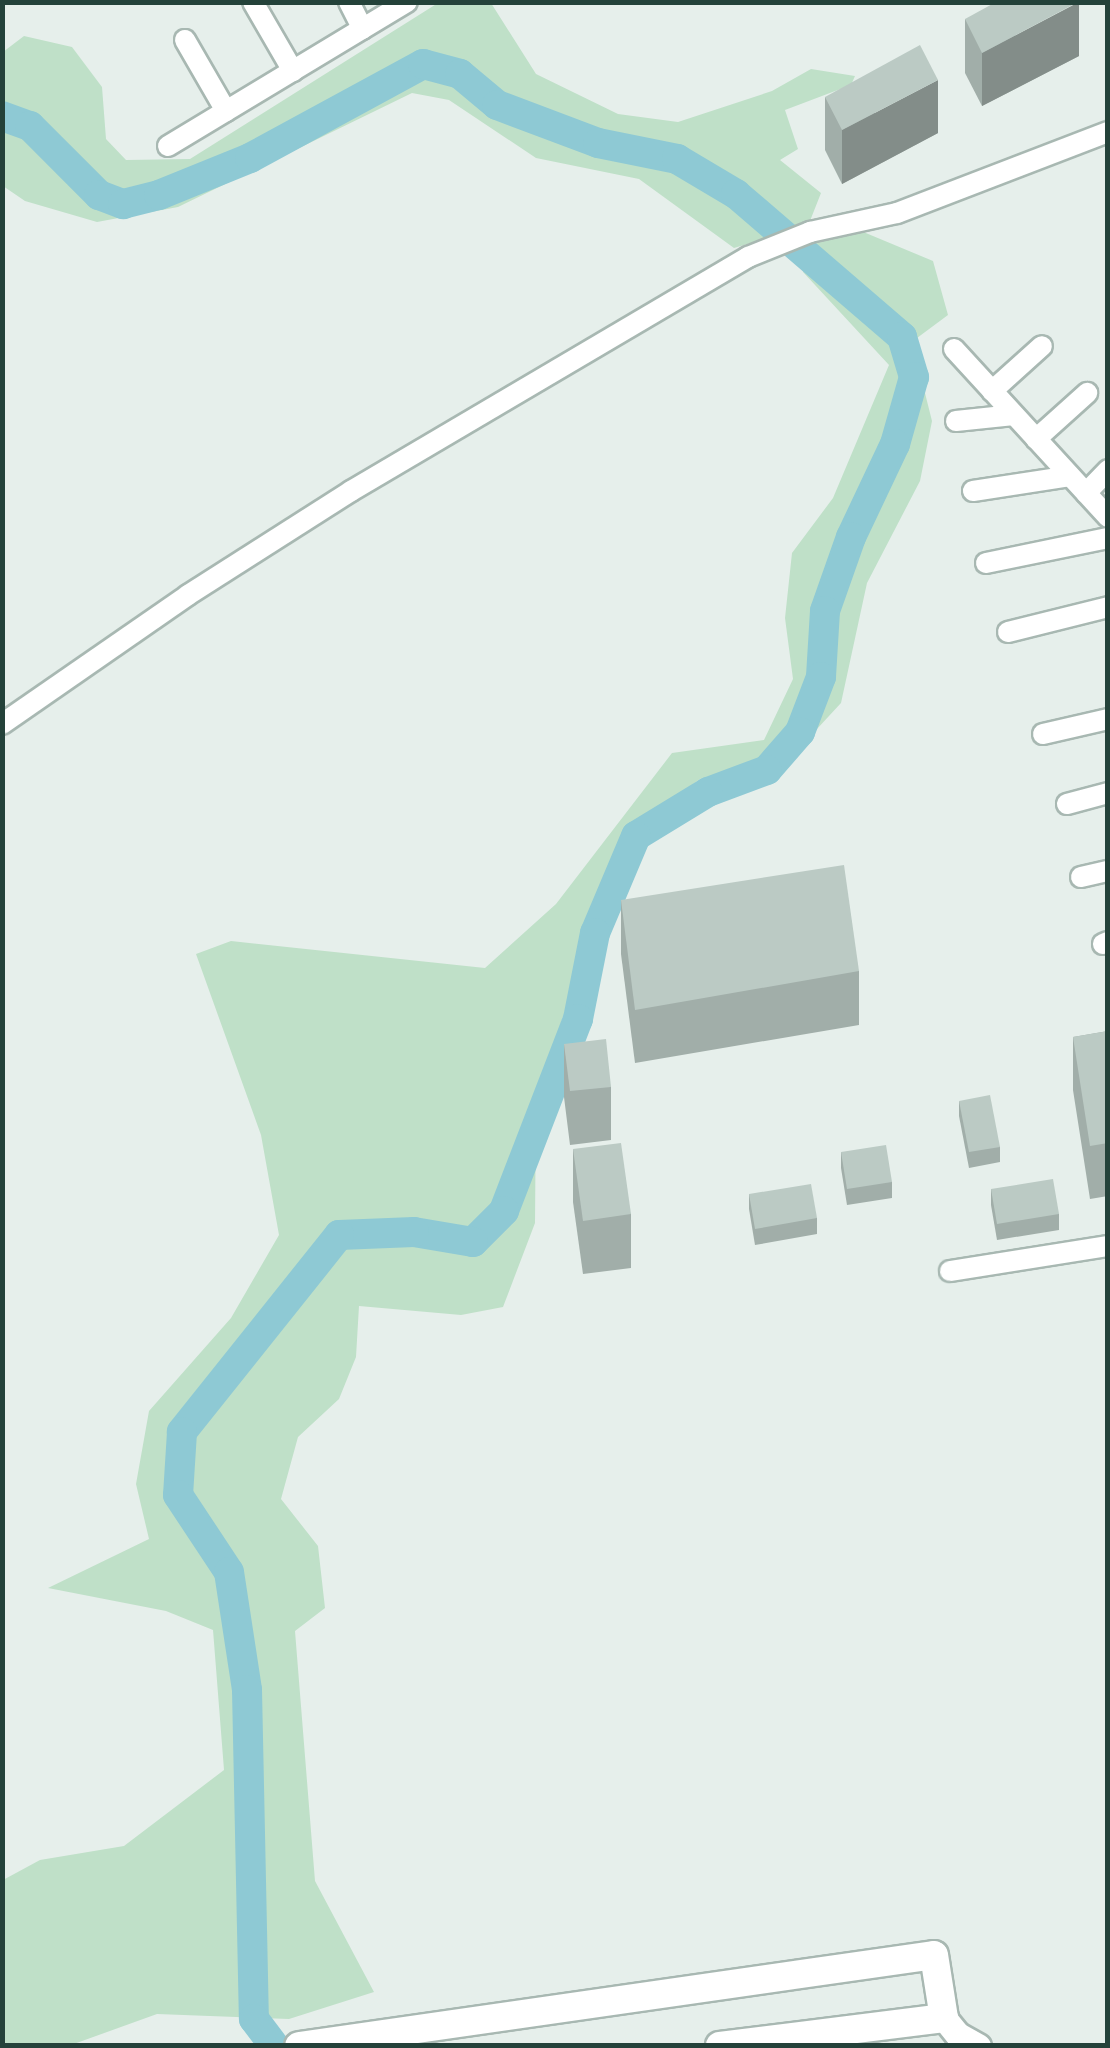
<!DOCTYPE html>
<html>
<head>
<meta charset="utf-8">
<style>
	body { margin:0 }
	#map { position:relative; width:1110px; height:2048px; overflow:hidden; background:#e6efeb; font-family:Roboto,sans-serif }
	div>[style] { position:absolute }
	.green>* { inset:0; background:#bfe0c8 }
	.river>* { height:30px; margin:-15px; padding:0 15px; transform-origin:15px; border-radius:15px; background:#8ec9d4 }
	.roads { filter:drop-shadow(2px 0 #a8b8b2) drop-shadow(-2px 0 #a8b8b2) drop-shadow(0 2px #a8b8b2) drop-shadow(0 -2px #a8b8b2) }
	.minor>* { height:20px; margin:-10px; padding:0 10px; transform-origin:10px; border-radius:10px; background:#fff }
	.tertiary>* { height:25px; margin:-12.5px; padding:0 12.5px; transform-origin:12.5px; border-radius:12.5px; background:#fff }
	.secondary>* { height:28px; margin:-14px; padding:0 14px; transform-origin:14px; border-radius:14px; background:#fff }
	.wall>* { inset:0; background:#a1aea9 }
	.shaded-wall>* { inset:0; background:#838d89 }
	.building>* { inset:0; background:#bbcac4 }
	span { translate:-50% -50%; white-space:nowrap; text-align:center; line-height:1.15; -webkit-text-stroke:9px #f7fbf9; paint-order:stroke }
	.frame { position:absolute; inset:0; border:5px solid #24423a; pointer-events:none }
</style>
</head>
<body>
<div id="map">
	<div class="green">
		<i style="clip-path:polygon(438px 3px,491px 3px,536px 74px,618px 114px,678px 122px,772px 91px,811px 69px,855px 76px,851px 85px,785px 110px,798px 149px,780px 160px,821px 193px,808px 226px,734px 248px,639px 179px,536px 158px,449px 100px,412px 93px,178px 207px,97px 222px,25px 201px,3px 186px,3px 52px,24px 36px,72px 47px,102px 87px,106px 139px,126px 160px,190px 159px)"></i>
		<i style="clip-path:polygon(861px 231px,933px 261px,948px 315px,917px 338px,915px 353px,932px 421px,920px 481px,867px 583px,841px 703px,780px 769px,700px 779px,632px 830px,606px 886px,536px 1099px,535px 1223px,503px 1307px,461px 1315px,359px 1306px,356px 1357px,339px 1399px,298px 1437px,281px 1499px,318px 1546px,325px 1608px,295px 1631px,315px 1881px,374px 1992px,289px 2019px,157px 2014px,71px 2045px,3px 2045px,3px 1880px,40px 1860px,124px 1846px,224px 1770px,213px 1630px,166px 1611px,48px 1588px,149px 1539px,136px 1484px,149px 1411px,231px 1318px,279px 1235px,261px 1135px,196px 954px,231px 941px,485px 968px,556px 904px,672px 753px,764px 740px,793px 679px,785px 618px,792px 553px,833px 498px,889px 365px,803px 272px,813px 243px)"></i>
	</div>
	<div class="river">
		<i style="left:2px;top:116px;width:30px;rotate:20deg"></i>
		<i style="left:30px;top:126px;width:98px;rotate:45deg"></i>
		<i style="left:99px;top:195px;width:26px;rotate:21deg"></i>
		<i style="left:123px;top:204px;width:37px;rotate:-14deg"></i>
		<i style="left:159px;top:195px;width:98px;rotate:-22.1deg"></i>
		<i style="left:250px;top:158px;width:197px;rotate:-28.5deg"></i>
		<i style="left:423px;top:64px;width:38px;rotate:15deg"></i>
		<i style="left:460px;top:74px;width:48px;rotate:40deg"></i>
		<i style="left:497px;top:105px;width:108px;rotate:20.6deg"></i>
		<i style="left:598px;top:143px;width:81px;rotate:11.4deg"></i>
		<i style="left:677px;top:159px;width:69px;rotate:30.7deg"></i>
		<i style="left:736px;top:194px;width:219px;rotate:40.7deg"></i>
		<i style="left:902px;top:337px;width:42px;rotate:73.3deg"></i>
		<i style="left:914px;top:377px;width:70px;rotate:105.8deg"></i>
		<i style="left:895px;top:444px;width:103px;rotate:115.3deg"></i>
		<i style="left:851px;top:537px;width:78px;rotate:109.4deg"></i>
		<i style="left:825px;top:611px;width:66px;rotate:93.5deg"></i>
		<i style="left:821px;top:677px;width:59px;rotate:110.9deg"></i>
		<i style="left:800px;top:732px;width:50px;rotate:131deg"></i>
		<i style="left:767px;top:770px;width:63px;rotate:159.6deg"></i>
		<i style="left:708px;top:792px;width:84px;rotate:148.6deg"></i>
		<i style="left:636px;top:836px;width:105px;rotate:112.9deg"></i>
		<i style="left:595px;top:933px;width:88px;rotate:101.2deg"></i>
		<i style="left:578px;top:1019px;width:206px;rotate:111.1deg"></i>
		<i style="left:504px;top:1211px;width:44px;rotate:135deg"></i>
		<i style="left:473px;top:1242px;width:60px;rotate:-170.4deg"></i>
		<i style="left:414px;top:1232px;width:75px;rotate:177.7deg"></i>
		<i style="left:339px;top:1235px;width:252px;rotate:128.6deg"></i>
		<i style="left:182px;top:1432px;width:63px;rotate:93.6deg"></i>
		<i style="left:178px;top:1495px;width:92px;rotate:56.5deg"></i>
		<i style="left:229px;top:1572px;width:119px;rotate:81.3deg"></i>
		<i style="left:247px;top:1690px;width:329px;rotate:88.8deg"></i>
		<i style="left:254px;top:2019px;width:34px;rotate:53deg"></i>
	</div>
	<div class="roads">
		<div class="minor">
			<i style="left:253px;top:2px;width:80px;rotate:59.9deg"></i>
			<i style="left:349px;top:2px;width:30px;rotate:63deg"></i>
			<i style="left:185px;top:40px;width:82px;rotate:60deg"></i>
			<i style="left:168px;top:146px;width:279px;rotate:-31.1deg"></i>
			<i style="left:954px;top:349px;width:228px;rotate:47.5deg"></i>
			<i style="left:992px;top:391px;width:67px;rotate:-42deg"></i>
			<i style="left:956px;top:421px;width:58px;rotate:-5.9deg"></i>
			<i style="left:1036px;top:439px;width:69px;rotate:-42deg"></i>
			<i style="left:973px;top:491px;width:98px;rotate:-8.8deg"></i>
			<i style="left:1086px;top:493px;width:32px;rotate:-46deg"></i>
			<i style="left:986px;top:563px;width:125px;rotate:-11.6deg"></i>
			<i style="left:1008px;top:632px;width:103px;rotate:-14deg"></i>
			<i style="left:2px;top:724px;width:226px;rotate:-34.7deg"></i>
			<i style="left:188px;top:595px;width:193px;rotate:-32.5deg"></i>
			<i style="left:351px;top:491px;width:461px;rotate:-30.5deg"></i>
			<i style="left:748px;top:257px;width:67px;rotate:-22deg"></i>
			<i style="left:810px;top:232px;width:89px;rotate:-12.3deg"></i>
			<i style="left:897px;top:213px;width:226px;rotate:-21deg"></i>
			<i style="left:1043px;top:734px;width:67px;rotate:-13deg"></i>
			<i style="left:1067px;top:804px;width:42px;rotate:-15deg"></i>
			<i style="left:1081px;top:877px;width:28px;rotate:-13deg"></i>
			<i style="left:1103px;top:944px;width:5px;rotate:-22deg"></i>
			<i style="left:950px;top:1271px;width:160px;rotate:-9deg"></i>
		</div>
		<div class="tertiary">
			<i style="left:944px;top:2018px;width:22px;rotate:51deg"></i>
			<i style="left:958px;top:2035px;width:23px;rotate:29deg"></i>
		</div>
		<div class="secondary">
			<i style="left:299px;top:2046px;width:641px;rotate:-8.16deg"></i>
			<i style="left:934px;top:1955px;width:64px;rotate:81deg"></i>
			<i style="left:944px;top:2018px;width:226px;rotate:172.9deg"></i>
		</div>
	</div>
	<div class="wall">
		<i style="clip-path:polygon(965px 19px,1079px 56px,982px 106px,965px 73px)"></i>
		<i style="clip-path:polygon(825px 97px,938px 133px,842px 184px,825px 150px)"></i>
		<i style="clip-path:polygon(621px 900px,859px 971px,859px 1025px,635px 1063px,621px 954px)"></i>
		<i style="clip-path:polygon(1108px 1031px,1108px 1196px,1090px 1199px,1073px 1090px,1073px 1037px)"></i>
		<i style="clip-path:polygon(564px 1044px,611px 1087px,611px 1140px,570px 1145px,564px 1097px)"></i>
		<i style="clip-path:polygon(959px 1101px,1000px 1147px,1000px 1162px,969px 1168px,959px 1116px)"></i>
		<i style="clip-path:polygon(573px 1149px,631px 1214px,631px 1268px,583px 1274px,573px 1202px)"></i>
		<i style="clip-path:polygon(841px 1152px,892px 1182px,892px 1198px,847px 1205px,841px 1168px)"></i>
		<i style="clip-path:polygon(991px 1189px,1059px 1214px,1059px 1230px,997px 1240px,991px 1205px)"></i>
		<i style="clip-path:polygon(749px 1194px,817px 1218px,817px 1234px,755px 1245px,749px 1209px)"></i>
	</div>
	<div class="shaded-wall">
		<i style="clip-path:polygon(1079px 2px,1079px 56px,982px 106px,982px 53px)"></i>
		<i style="clip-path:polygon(938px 80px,938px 133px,842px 184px,842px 130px)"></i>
	</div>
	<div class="building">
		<i style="clip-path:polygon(996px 2px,1078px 2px,982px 53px,965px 19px)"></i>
		<i style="clip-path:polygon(920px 45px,938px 80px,842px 130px,825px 97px)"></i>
		<i style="clip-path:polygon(844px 865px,859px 971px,635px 1010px,621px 900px)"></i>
		<i style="clip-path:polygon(1108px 1031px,1108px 1143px,1090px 1146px,1073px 1037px)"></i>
		<i style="clip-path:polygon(606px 1039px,611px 1087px,570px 1091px,564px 1044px)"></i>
		<i style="clip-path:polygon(990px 1095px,1000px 1147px,969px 1152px,959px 1101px)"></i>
		<i style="clip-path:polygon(621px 1143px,631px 1214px,583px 1221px,573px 1149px)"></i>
		<i style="clip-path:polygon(886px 1145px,892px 1182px,847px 1189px,841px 1152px)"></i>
		<i style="clip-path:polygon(1053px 1179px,1059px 1214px,997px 1224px,991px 1189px)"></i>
		<i style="clip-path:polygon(811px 1184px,817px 1218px,755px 1229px,749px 1194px)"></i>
	</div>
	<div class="frame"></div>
</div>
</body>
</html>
